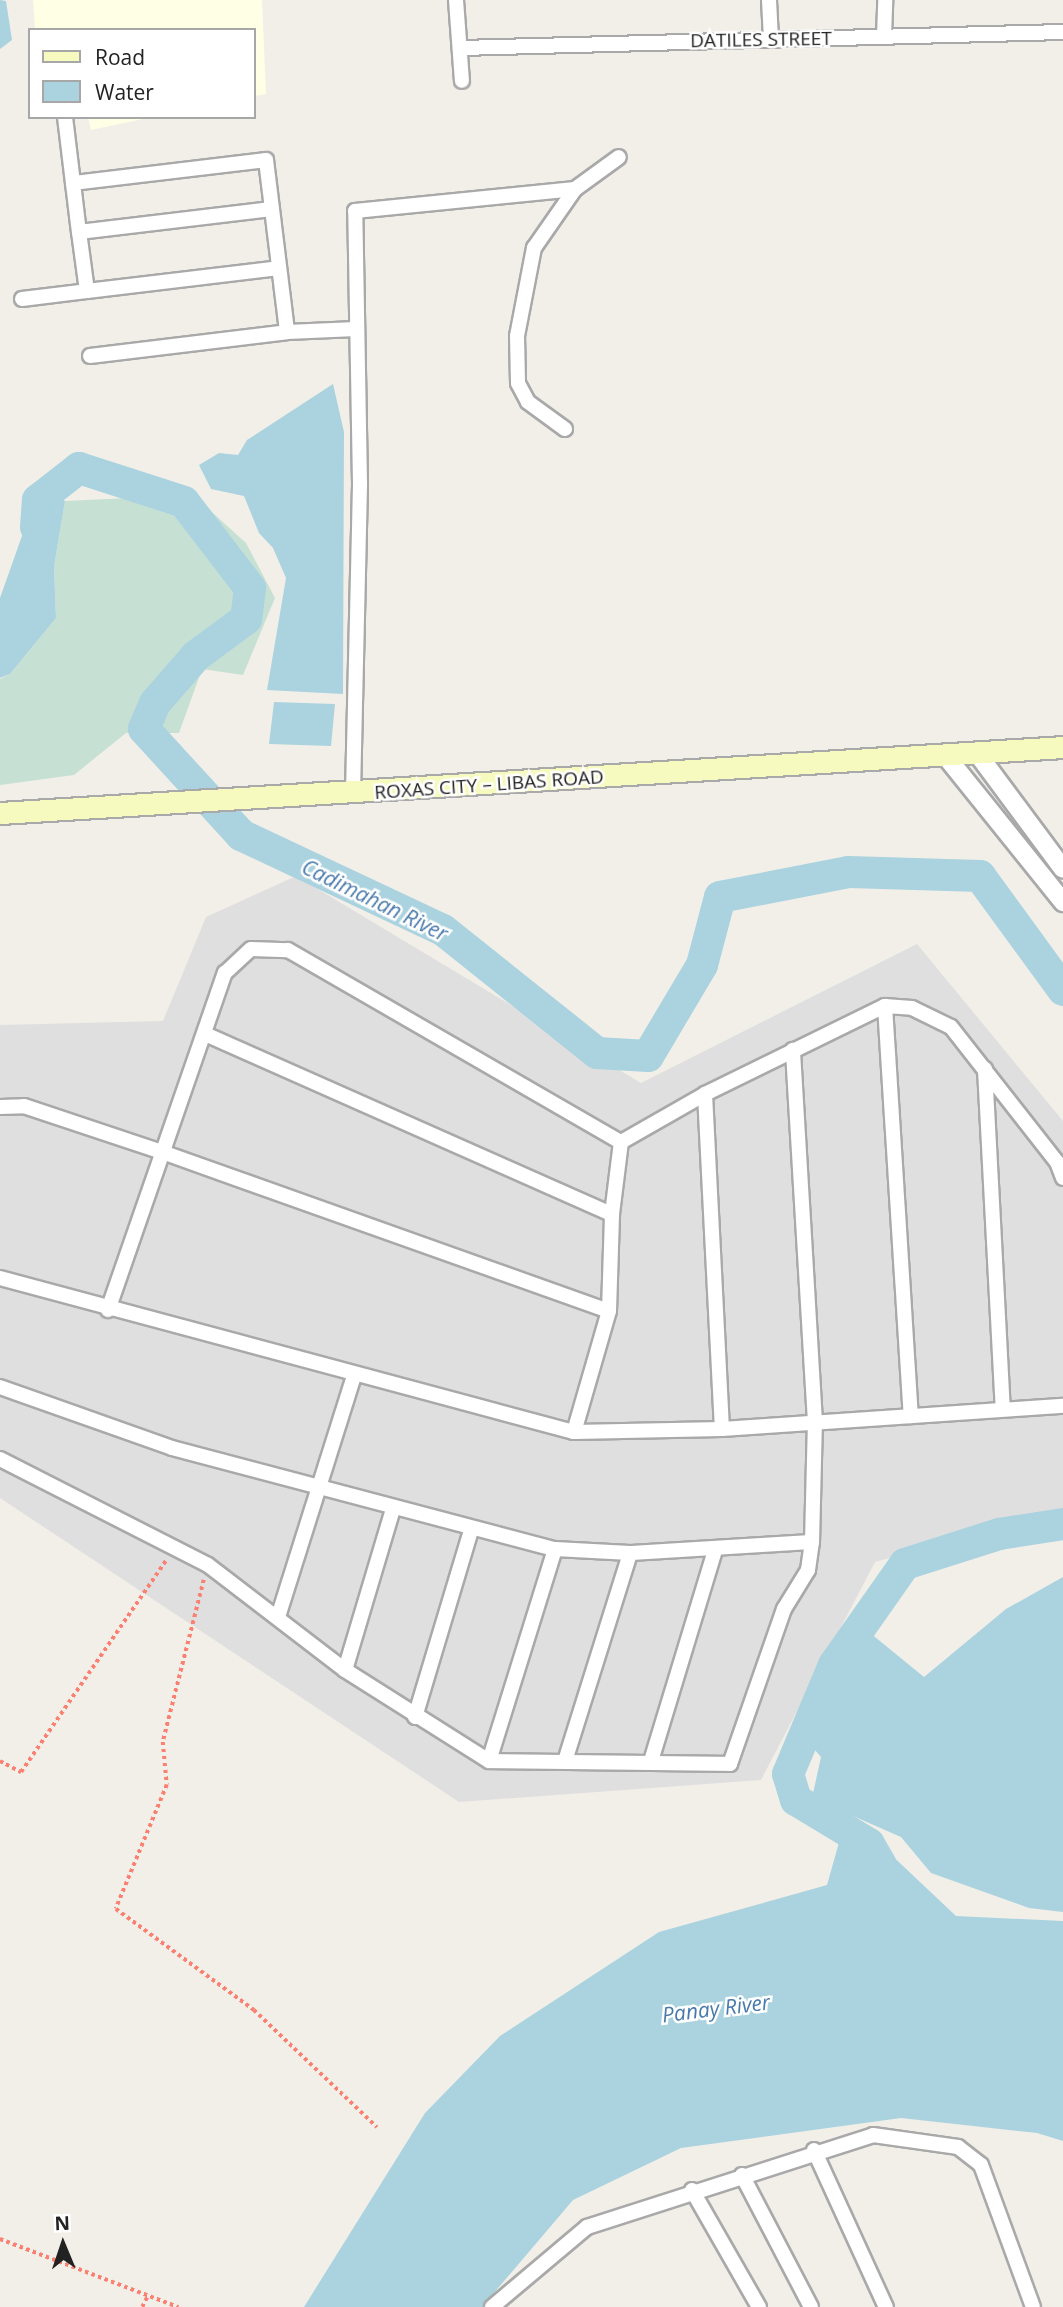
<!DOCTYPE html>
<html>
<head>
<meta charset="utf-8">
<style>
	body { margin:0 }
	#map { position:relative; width:1063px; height:2307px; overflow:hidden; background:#f2efe9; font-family:"Open Sans",sans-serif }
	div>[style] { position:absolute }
	.residential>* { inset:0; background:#e0dfdf }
	.education>* { inset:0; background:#ffffe5 }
	.wetland>* { inset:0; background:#c6e0d4 }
	.water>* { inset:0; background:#aad3df }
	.pier>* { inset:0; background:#fff }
	.river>* { height:32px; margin:-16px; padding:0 16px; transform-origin:16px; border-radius:16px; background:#aad3df }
	.path>* { height:3.5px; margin-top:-1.75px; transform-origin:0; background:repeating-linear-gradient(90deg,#fa8072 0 3.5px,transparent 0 7px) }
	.roads { filter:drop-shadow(2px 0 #a9a9a9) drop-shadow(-2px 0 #a9a9a9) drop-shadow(0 2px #a9a9a9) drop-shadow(0 -2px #a9a9a9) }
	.minor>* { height:14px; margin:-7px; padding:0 7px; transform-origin:7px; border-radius:7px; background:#fff }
	.tertiary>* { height:18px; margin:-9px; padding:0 9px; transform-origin:9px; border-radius:9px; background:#fff }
	.secondary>* { height:21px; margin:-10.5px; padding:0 10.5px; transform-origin:10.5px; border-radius:10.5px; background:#f7fabf }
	span { translate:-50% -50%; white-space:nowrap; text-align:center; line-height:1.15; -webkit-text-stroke:5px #fff; paint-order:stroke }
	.street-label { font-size:19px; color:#222 }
	.water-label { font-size:21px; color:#4a7aab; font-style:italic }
	.legend { position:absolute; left:28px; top:28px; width:228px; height:91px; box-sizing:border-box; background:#fff; border:2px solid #a7a7a7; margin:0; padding:9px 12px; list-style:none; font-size:21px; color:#222 }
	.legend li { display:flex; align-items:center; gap:14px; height:35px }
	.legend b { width:35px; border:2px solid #a7a7a7 }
	.north { position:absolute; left:28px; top:2209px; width:70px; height:70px; -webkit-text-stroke:5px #fff; paint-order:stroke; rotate:358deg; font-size:19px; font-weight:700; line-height:28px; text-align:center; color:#222 }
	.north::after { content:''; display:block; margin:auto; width:24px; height:32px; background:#222; clip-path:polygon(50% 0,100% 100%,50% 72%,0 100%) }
</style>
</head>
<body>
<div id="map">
	<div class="residential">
		<i style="clip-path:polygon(296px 876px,641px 1083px,917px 944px,1063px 1121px,1063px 1511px,875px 1562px,761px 1780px,459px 1802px,0 1498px,0 1025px,163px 1021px,206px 917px)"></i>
	</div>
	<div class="education">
		<i style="clip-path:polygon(33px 0,262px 0,266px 94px,254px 96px,254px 30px,35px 30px)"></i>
		<i style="clip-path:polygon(88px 117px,152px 117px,91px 130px)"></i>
	</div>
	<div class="wetland">
		<i style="clip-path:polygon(193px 495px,246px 543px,275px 598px,243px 675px,202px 669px,179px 733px,126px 733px,74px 775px,0 785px,0 679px,10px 674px,56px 618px,54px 567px,65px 501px)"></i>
	</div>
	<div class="water">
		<i style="clip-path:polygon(0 0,6px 1px,12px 40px,0 49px)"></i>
		<i style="clip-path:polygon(333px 384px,344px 432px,343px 694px,267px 690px,286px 578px,273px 548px,259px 533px,244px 496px,211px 489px,199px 465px,219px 453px,238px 455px,247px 440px)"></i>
		<i style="clip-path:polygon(40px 485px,65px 501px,54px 567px,56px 618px,10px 674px,0 678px,0 598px)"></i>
		<i style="clip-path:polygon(274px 702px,335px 704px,331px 746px,269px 744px)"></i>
		<i style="clip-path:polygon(1063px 1577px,1063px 1912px,1029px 1908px,931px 1873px,901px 1837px,812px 1798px,821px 1757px,808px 1742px,807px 1726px,837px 1659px,859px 1624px,924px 1677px,1006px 1609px)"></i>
		<i style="clip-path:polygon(867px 1832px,956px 1916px,1063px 1921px,1063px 2141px,1037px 2133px,901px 2118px,681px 2148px,573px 2200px,493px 2294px,488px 2307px,304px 2307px,425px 2113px,500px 2036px,659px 1932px,827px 1885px,840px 1839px)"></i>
	</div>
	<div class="pier">
		<i style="clip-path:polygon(232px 788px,233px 813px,174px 815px,173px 790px)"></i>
	</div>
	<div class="river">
		<i style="left:36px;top:527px;width:27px;rotate:-86deg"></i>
		<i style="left:38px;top:500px;width:52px;rotate:-38deg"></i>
		<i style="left:79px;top:468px;width:110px;rotate:17.9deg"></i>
		<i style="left:184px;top:502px;width:108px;rotate:52.5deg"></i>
		<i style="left:250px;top:588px;width:31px;rotate:97deg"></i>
		<i style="left:246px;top:619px;width:62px;rotate:143.5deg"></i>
		<i style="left:196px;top:656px;width:62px;rotate:131.1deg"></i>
		<i style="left:155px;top:703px;width:28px;rotate:113deg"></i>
		<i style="left:144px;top:729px;width:144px;rotate:47.5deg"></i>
		<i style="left:241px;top:835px;width:223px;rotate:25.2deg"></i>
		<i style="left:443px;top:930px;width:197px;rotate:38.6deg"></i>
		<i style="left:597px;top:1053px;width:51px;rotate:3.4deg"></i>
		<i style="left:648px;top:1056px;width:106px;rotate:-59.3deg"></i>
		<i style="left:702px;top:965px;width:70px;rotate:-75.2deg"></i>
		<i style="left:720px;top:897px;width:131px;rotate:-11deg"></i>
		<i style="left:849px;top:872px;width:131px;rotate:1.7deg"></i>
		<i style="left:980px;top:876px;width:141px;rotate:53.9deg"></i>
		<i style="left:881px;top:1865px;width:24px;rotate:-120deg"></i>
		<i style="left:869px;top:1844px;width:85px;rotate:-148.9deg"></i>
		<i style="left:796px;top:1800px;width:27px;rotate:-107deg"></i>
		<i style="left:788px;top:1774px;width:118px;rotate:-67.1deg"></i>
		<i style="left:834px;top:1665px;width:123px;rotate:-54.9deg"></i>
		<i style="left:905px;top:1564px;width:99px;rotate:-17.7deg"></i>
		<i style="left:999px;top:1534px;width:65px;rotate:-8.9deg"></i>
	</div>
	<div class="path">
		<i style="left:204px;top:1580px;width:167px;rotate:104.2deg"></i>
		<i style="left:163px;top:1742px;width:43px;rotate:84.7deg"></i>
		<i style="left:167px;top:1785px;width:134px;rotate:112.4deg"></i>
		<i style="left:116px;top:1909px;width:171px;rotate:36.2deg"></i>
		<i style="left:254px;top:2010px;width:170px;rotate:43.6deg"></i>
		<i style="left:0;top:1761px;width:24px;rotate:28deg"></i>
		<i style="left:21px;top:1772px;width:258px;rotate:-55.6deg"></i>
		<i style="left:0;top:2239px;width:191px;rotate:20.9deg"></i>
		<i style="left:142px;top:2307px;width:11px;rotate:-63deg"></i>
	</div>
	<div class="roads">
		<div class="minor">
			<i style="left:456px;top:0;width:81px;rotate:85.8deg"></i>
			<i style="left:769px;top:0;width:40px;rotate:87.1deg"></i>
			<i style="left:884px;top:37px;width:37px;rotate:-88deg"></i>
			<i style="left:460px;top:48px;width:603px;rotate:-1.52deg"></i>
			<i style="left:65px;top:117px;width:116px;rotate:83.1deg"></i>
			<i style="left:73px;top:183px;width:194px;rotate:-6.8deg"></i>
			<i style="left:266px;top:160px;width:173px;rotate:83deg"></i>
			<i style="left:87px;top:291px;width:193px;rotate:-6.8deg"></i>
			<i style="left:22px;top:299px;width:65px;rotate:-7deg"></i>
			<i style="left:87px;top:291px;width:60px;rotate:-97.7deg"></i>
			<i style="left:79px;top:232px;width:194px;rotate:-6.8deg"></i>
			<i style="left:90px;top:356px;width:198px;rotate:-6.9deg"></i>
			<i style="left:287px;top:332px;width:69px;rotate:-2.5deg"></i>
			<i style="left:565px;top:429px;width:46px;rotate:-143.9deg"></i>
			<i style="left:528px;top:402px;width:21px;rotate:-118deg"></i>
			<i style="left:518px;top:383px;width:47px;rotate:-91.2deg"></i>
			<i style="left:517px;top:336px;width:90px;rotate:-79.1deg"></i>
			<i style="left:534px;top:248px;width:72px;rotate:-55.2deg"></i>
			<i style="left:353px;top:793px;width:309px;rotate:-88.7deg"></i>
			<i style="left:360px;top:484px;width:273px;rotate:-91deg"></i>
			<i style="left:355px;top:211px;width:221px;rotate:-5.7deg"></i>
			<i style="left:575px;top:189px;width:54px;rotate:-36deg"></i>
			<i style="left:885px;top:1006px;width:411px;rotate:86.4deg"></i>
			<i style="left:205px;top:1034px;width:445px;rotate:23.9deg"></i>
			<i style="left:985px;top:1069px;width:340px;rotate:87deg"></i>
			<i style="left:705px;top:1094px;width:335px;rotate:87.1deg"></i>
			<i style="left:0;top:1107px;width:24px;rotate:-2deg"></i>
			<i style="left:24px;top:1106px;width:149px;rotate:18.4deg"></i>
			<i style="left:165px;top:1153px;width:471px;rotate:19.6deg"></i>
			<i style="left:0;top:1278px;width:594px;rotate:15.02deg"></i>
			<i style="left:574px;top:1432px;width:148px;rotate:-1.2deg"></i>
			<i style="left:722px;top:1429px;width:342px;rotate:-3.9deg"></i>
			<i style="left:108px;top:1310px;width:357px;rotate:-70.9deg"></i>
			<i style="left:225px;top:973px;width:35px;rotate:-43deg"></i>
			<i style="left:251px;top:949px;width:37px;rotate:2deg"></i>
			<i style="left:288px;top:950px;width:384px;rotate:30deg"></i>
			<i style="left:0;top:1387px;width:182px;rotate:19.5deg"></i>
			<i style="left:172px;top:1448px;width:396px;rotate:14.8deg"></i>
			<i style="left:555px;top:1549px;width:75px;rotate:3.1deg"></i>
			<i style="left:630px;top:1553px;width:182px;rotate:-3.5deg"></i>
			<i style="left:574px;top:1432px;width:126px;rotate:-73.9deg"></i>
			<i style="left:609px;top:1311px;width:97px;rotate:-88.2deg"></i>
			<i style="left:612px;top:1214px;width:73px;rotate:-82.9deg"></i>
			<i style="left:621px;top:1142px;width:97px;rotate:-29.7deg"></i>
			<i style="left:705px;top:1094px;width:200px;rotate:-26.1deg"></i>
			<i style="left:885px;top:1006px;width:27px;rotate:4deg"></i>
			<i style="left:912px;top:1008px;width:43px;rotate:26deg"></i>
			<i style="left:951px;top:1027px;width:172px;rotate:51.9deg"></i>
			<i style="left:1057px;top:1162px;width:17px;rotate:69deg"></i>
			<i style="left:0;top:1459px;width:233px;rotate:27deg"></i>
			<i style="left:208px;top:1565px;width:173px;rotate:37.5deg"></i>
			<i style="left:345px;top:1670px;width:170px;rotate:32.3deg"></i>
			<i style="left:489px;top:1761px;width:241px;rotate:0.7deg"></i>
			<i style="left:730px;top:1764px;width:164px;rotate:-70.8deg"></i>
			<i style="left:784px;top:1609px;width:46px;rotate:-58.4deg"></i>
			<i style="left:808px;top:1570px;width:28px;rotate:-82deg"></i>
			<i style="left:812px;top:1542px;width:120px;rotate:-88.6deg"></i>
			<i style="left:815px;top:1422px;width:373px;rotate:-93.4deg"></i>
			<i style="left:278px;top:1617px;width:253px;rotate:-72.5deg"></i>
			<i style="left:345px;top:1670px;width:168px;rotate:-73.4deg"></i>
			<i style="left:415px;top:1717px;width:195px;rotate:-73.3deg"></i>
			<i style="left:489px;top:1761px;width:222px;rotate:-72.7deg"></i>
			<i style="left:565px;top:1761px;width:218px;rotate:-72.6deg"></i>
			<i style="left:651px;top:1761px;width:220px;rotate:-73.1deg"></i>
			<i style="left:814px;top:2150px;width:173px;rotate:65.4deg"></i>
			<i style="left:742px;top:2175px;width:149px;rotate:62.4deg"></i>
			<i style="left:692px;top:2190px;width:135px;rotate:60.2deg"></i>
			<i style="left:492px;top:2307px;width:124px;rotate:-40.1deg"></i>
			<i style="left:587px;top:2227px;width:300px;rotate:-17.8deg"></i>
			<i style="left:873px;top:2135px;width:86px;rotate:8deg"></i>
			<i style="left:958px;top:2147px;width:29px;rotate:38deg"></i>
			<i style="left:981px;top:2165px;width:151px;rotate:69.9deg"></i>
		</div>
		<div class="tertiary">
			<i style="left:977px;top:753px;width:144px;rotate:53.4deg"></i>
			<i style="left:945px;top:755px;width:189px;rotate:51.2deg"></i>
		</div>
		<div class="secondary">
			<i style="left:0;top:813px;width:1065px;rotate:-3.55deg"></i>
		</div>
	</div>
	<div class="street-label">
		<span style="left:761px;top:40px;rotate:-1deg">DATILES STREET</span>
		<span style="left:489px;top:785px;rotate:-4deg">ROXAS CITY – LIBAS ROAD</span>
	</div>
	<div class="water-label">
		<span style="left:375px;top:900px;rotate:26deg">Cadimahan River</span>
		<span style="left:716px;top:2008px;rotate:-7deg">Panay River</span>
	</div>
	<ul class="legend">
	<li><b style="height:9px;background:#f7fabf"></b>Road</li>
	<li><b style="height:19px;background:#aad3df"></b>Water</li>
	</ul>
	<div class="north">N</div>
</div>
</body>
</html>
